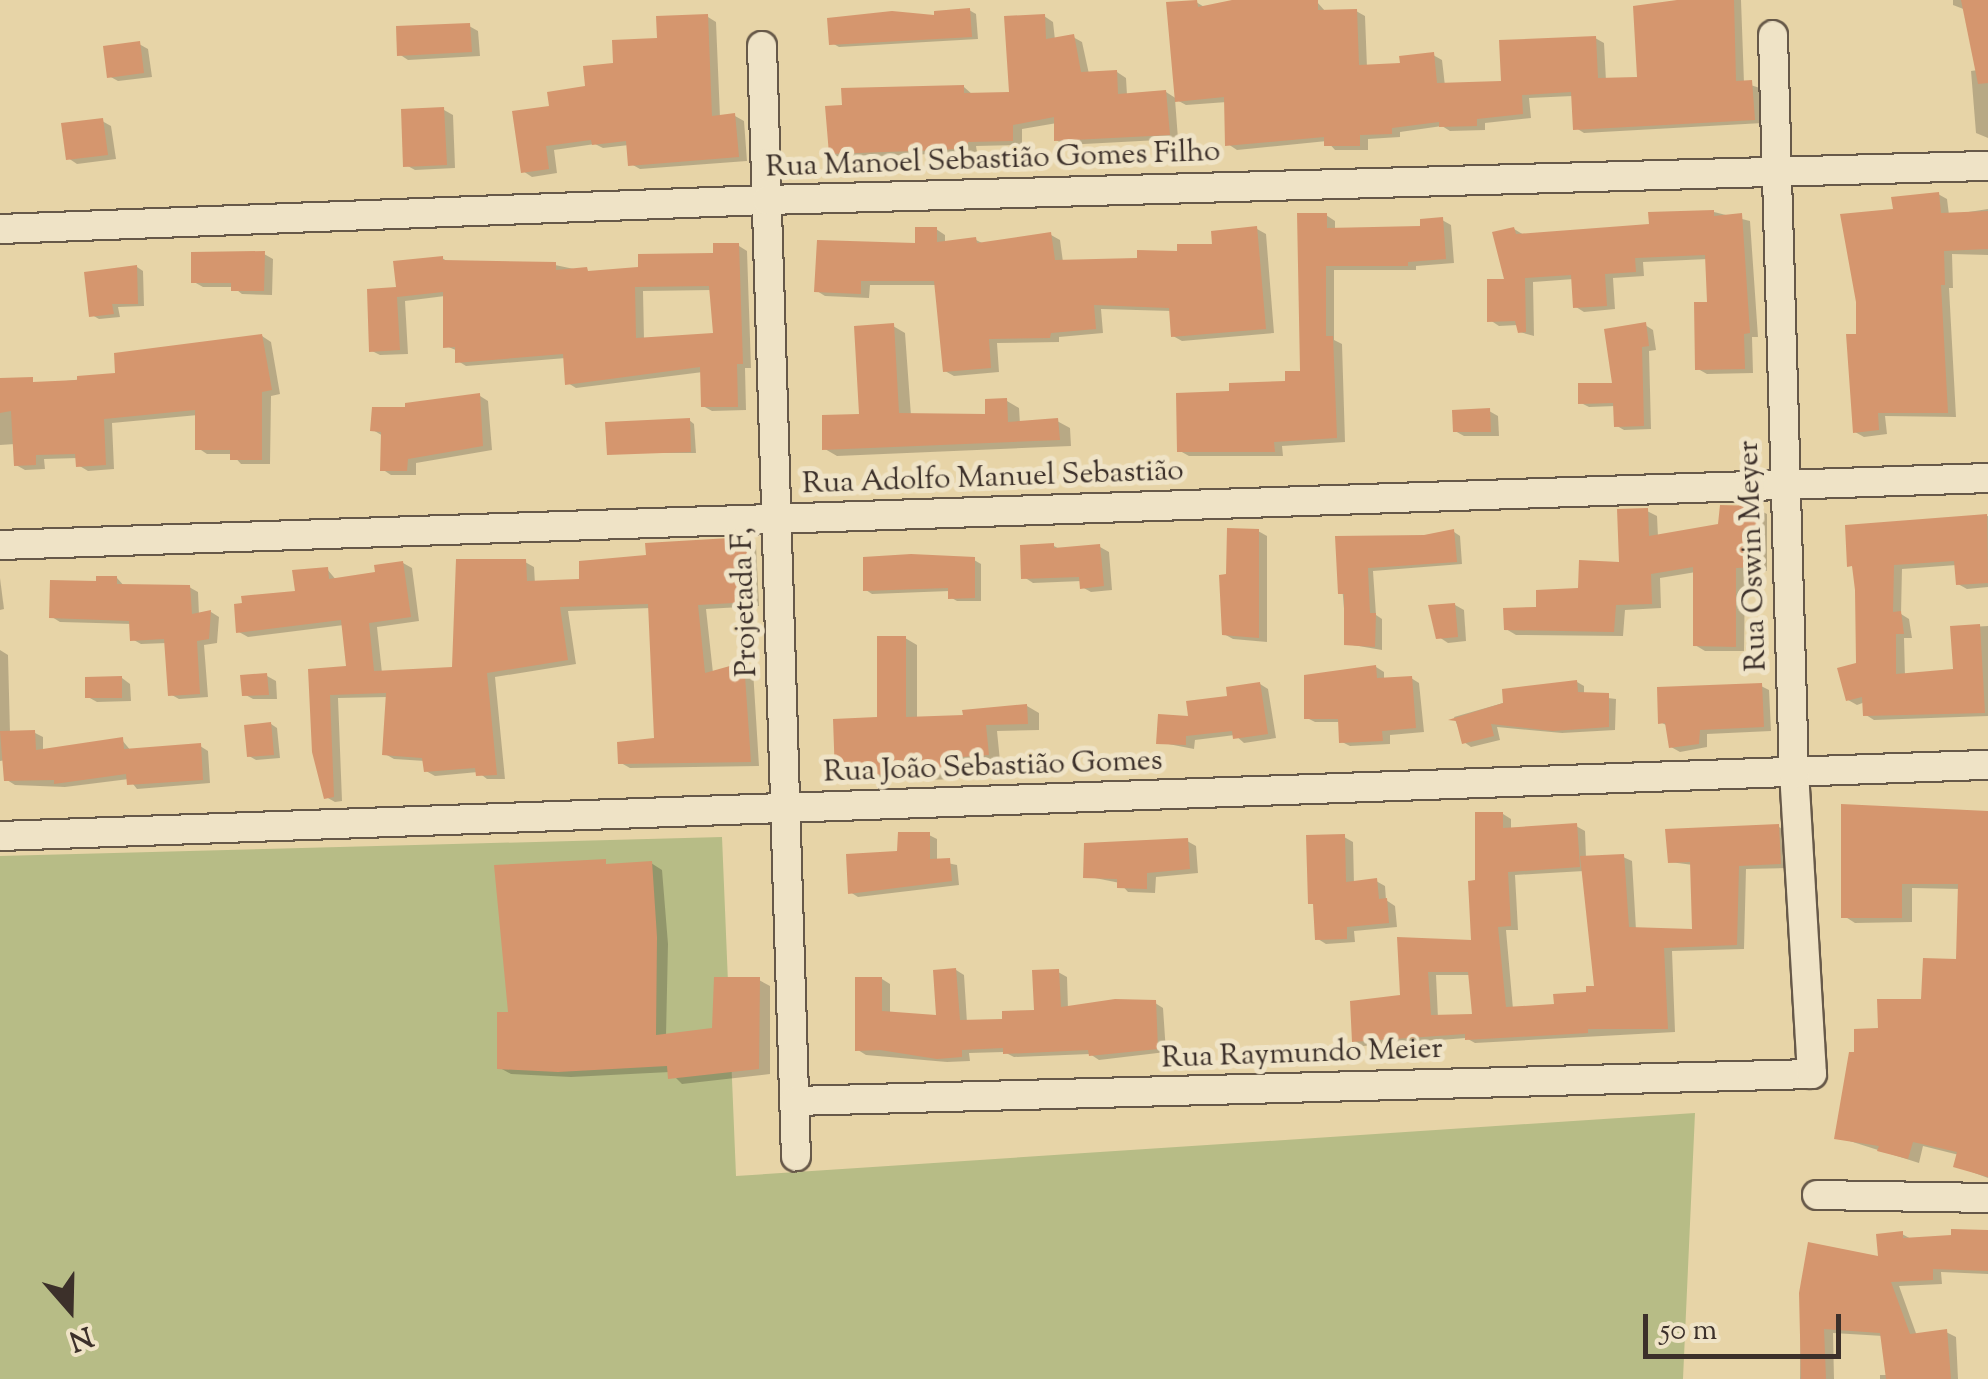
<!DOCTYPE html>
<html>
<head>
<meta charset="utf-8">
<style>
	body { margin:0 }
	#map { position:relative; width:1988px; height:1379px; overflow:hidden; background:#e7d4a7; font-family:"Sorts Mill Goudy",serif }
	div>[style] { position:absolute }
	.green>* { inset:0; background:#b7bc86 }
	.shadow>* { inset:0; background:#0003 }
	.building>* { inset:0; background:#d5966e }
	.roads { filter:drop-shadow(2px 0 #675949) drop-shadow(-2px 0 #675949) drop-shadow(0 2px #675949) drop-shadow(0 -2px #675949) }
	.minor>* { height:28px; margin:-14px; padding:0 14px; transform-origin:14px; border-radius:14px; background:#efe3c6 }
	span { translate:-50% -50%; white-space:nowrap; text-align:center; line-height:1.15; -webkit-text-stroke:10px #efe3c6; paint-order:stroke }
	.street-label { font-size:30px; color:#3c302a }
	.north { position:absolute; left:20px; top:1259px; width:100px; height:100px; -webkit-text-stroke:8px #efe3c6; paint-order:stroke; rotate:160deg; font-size:28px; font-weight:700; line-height:40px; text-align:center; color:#3c302a }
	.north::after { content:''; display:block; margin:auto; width:35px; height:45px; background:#3c302a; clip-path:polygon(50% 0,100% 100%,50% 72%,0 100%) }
	.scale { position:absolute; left:1643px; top:1314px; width:198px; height:45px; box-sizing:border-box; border:5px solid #3c302a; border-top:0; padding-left:12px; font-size:30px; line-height:35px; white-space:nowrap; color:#3c302a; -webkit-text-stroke:8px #efe3c6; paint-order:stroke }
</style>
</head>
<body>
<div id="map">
	<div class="green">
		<i style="clip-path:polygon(722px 837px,736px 1176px,1695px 1113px,1683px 1379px,0 1379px,0 856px)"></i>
	</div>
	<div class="shadow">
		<i style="clip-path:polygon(1245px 0,1317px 2px,1326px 12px,1356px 11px,1365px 16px,1367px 68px,1403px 66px,1433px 55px,1442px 60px,1445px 86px,1503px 84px,1595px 38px,1604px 43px,1606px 81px,1640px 79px,1695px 0,1741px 0,1744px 83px,1760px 88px,1763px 123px,1584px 133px,1576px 128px,1573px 96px,1529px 98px,1531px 118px,1485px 123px,1485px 130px,1450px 131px,1442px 126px,1400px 132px,1400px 137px,1368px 139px,1368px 150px,1335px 150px,1327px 141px,1237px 150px,1228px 144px,1227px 102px,1186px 105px,1175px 99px,1178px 139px,1065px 145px,1056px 140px,1057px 123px,1022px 129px,1022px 145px,976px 146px,977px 152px,841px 158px,831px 153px,964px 87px,973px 95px,1011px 94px,1044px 16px,1053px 22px,1055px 40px,1073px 37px,1082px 42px,1089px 74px,1117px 72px,1126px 78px,1127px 95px,1166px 92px,1177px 99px,1196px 2px,1206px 8px)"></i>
		<i style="clip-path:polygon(1953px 0,1988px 0,1988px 138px,1976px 133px,1971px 71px,1978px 70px,1966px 10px,1953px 5px)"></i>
		<i style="clip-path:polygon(969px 10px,976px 14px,978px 39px,839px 47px,832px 43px)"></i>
		<i style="clip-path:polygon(708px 17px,716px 22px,720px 117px,735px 116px,744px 121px,747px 161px,640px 169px,631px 164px,629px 145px,603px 148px,595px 144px,554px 150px,557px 173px,532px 177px,523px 171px,552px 108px,588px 88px,615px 65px)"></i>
		<i style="clip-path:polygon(469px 26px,478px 31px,480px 56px,408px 60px,399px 54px)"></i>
		<i style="clip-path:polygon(139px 44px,148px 49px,152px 77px,118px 81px,109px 76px)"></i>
		<i style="clip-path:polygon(444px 110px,453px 115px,455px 168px,415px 170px,406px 165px)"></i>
		<i style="clip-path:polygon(102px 121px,111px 126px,116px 159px,77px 164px,68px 158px)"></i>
		<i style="clip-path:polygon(1938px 194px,1947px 199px,1949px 215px,1988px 209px,1988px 255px,1952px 254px,1953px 288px,1949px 288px,1956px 417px,1885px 416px,1887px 434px,1864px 437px,1855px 432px,1858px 336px,1896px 211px)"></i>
		<i style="clip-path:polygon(1714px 212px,1750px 221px,1758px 337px,1752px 337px,1753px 373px,1707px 374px,1698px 369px,1710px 304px,1708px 259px,1643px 262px,1644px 276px,1613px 278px,1615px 309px,1584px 312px,1576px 307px,1574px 279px,1533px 282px,1534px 336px,1520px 332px,1518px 325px,1499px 326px,1490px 320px,1507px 281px,1514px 229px,1524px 235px,1651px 226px)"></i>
		<i style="clip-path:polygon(1326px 215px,1335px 221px,1335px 230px,1423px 229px,1442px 220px,1451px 225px,1454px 263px,1416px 266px,1416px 270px,1334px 270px,1334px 340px,1342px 344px,1345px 442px,1282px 446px,1283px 456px,1189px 456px,1180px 451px,1232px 393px,1288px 383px,1302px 373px)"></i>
		<i style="clip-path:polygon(936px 229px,945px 235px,945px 243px,976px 240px,984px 244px,1051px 235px,1060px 240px,1063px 262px,1139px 260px,1179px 254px,1214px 247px,1257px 229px,1266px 234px,1274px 333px,1182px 341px,1173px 336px,1172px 311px,1101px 309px,1103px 333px,1059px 337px,1059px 342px,997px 343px,999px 372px,954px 376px,945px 371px,937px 285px,870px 285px,869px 298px,825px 296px,817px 291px,918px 245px)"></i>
		<i style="clip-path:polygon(evenodd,739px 246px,747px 251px,751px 368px,745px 368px,746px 410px,712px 411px,703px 406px,703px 372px,576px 388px,568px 383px,566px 358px,466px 366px,458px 361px,458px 351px,446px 346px,445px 296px,405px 301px,408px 354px,380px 355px,372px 351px,399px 290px,442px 258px,450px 263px,555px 265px,593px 273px,641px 269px,716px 255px,739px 246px,712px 290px,715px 335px,644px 340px,643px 291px,712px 290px)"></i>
		<i style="clip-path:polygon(264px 254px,273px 259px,272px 295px,242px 294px,233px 287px,203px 287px,194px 282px)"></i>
		<i style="clip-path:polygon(137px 267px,143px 271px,144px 306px,118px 307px,120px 317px,99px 319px,92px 315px)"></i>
		<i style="clip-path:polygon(1645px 325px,1653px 330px,1656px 350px,1649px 351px,1651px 429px,1624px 430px,1617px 426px,1616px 406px,1589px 407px,1581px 403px,1615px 385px)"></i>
		<i style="clip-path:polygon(893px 326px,905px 333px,911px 416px,988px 417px,1007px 401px,1019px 408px,1020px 424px,1057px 421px,1070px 428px,1071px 446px,837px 456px,825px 449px,862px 417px)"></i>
		<i style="clip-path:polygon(262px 336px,271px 342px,280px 394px,271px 396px,270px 464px,241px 464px,232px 454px,207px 454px,198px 448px,198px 415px,112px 423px,114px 469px,88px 471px,78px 465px,78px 458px,44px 459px,45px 469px,25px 470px,16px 465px,15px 444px,0 445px,0 378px,40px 384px,118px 375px)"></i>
		<i style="clip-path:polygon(480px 396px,488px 401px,492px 450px,416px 463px,416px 475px,391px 475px,382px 469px,383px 436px,373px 430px,408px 409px)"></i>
		<i style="clip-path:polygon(1489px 411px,1498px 416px,1499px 436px,1464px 436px,1455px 431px)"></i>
		<i style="clip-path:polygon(689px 420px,694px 424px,696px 453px,609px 453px)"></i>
		<i style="clip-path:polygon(1757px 509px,1767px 514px,1767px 571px,1745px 572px,1744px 651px,1705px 651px,1695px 645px,1696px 572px,1660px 578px,1661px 608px,1625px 610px,1623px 636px,1516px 635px,1506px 629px,1622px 565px,1647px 511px,1657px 516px,1658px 537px,1721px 526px)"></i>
		<i style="clip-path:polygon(1988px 516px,1988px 587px,1967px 589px,1958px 584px,1957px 565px,1902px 569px,1901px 614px,1909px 619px,1912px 638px,1904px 638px,1905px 676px,1956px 672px,1953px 628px,1988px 626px,1988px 716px,1874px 720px,1866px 715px,1865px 702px,1857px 705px,1848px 700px,1858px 665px,1855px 568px,1850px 565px,1847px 527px)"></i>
		<i style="clip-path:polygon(1258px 531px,1267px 536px,1267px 642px,1233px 639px,1224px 634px)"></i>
		<i style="clip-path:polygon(1454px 532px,1460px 536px,1462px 564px,1373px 571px,1376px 615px,1382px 619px,1382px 650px,1347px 644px,1338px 538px,1424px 538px)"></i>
		<i style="clip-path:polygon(747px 540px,756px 545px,759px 606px,706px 609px,713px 673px,744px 665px,753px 670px,759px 766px,630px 768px,621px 763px,657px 741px,651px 608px,568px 611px,576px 664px,495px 677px,505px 779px,487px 779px,478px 772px,435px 776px,426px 771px,425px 761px,394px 759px,385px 754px,388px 697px,338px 698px,342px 801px,335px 802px,326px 797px,311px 671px,348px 669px,344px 625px,248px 637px,239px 632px,327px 569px,337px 581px,378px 574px,403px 563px,412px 568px,419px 621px,377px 627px,382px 673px,455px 669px,525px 562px,534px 567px,535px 584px,582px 581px,648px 557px)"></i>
		<i style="clip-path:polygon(1054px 546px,1061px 550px,1100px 547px,1109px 552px,1112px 590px,1091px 592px,1082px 587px,1082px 581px,1033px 583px,1024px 577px)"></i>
		<i style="clip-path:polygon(974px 560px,981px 564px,981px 601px,957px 601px,950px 597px,950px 591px,872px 594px,866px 590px)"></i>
		<i style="clip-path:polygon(0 578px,4px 609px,0 610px)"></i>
		<i style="clip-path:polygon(117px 578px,125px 587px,189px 587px,198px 592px,199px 615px,211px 612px,219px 617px,217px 643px,204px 645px,208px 697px,179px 699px,170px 694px,167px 643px,141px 644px,132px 639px,132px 624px,60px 622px,52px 617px,99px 584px)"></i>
		<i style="clip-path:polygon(1455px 605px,1464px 610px,1466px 641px,1448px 643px,1439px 637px)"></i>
		<i style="clip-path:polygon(905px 638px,917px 645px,917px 719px,965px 717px,1027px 706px,1039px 713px,1039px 730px,997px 731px,1000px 761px,960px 764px,960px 779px,849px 782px,837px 775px,880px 720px)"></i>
		<i style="clip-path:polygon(0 650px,8px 655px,10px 733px,35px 733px,43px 737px,43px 751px,122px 740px,131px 751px,200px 746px,208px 751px,210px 783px,137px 789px,129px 779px,65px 787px,15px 785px,7px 780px,6px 760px,0 761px)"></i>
		<i style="clip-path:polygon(1376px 667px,1384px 672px,1384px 680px,1411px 678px,1419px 683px,1424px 732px,1390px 735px,1390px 744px,1350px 746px,1342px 742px,1341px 722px,1315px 722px,1307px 718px)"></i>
		<i style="clip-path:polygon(267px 676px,276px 681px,277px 699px,253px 699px,244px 694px)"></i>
		<i style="clip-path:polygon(122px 678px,130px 684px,131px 701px,97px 702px,88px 697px)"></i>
		<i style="clip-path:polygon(1577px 682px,1584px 686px,1584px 695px,1616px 699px,1615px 730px,1562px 733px,1497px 727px,1500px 740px,1471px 747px,1464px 742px,1454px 717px)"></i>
		<i style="clip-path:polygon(1260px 684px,1268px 689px,1276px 738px,1244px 743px,1235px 735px,1195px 740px,1194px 749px,1158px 742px)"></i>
		<i style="clip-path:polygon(1761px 686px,1769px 690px,1771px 731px,1707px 734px,1707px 747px,1680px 752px,1671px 747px,1668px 726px,1660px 722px)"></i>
		<i style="clip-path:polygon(271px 724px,277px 728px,280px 758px,256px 760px,249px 756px)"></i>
		<i style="clip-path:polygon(1988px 813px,1988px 1178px,1956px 1166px,1959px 1155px,1923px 1146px,1919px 1163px,1837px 1137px,1880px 1030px,1924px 1001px,1959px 961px,1961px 889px,1912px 888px,1912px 922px,1855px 923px,1844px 916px)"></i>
		<i style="clip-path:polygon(evenodd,1503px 814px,1511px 819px,1511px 830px,1576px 826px,1585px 831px,1586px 858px,1623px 857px,1632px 861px,1636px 930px,1694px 931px,1693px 865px,1670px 862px,1779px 827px,1787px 832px,1788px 868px,1746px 869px,1744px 949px,1672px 951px,1675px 1032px,1475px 1043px,1466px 1038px,1363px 1046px,1355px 1041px,1402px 998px,1400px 939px,1474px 942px,1477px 883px,1503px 814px,1584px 871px,1597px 988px,1556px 1007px,1513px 1009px,1506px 930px,1518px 930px,1515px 875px,1584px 871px,1503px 814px,1436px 975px,1471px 975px,1475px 1016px,1438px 1018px,1436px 975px)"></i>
		<i style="clip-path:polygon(929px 835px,937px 839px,937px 861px,957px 865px,959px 885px,858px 897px,850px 892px)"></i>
		<i style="clip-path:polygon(1344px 837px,1353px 842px,1354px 884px,1376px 881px,1385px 886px,1386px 900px,1395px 906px,1397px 927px,1354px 931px,1355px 942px,1326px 944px,1318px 939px)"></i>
		<i style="clip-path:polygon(1187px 841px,1196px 846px,1198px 873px,1156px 877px,1155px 893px,1128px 892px,1120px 883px,1085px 876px)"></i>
		<i style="clip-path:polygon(651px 863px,662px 870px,668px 944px,666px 1036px,715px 1031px,759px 980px,770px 986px,770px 1074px,682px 1084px,670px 1072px,571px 1077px,511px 1074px,500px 1068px,510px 1014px)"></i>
		<i style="clip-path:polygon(956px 970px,964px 975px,967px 1023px,1005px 1022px,1037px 1012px,1058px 972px,1067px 977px,1068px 1009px,1155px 1003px,1163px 1008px,1166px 1052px,1099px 1060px,1090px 1054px,1014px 1057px,1004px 1052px,969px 1053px,970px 1061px,947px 1062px,866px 1055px,858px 1050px,882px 979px,890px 984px,890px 1014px,938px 1017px)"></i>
		<i style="clip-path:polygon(1988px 1233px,1988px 1274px,1941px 1272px,1942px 1284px,1899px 1286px,1917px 1336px,1946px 1332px,1956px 1337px,1958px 1379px,1880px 1379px,1880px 1375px,1888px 1375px,1883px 1336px,1833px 1333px,1834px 1379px,1800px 1379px,1801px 1293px,1881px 1259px,1902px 1234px,1913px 1240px)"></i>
	</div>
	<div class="building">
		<i style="clip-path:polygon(1197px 0,1198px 7px,1232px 0,1318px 0,1318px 10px,1357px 9px,1359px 65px,1400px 63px,1399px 56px,1434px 52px,1437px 83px,1501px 81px,1499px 40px,1596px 36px,1598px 78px,1637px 77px,1633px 6px,1677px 0,1734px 0,1736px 81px,1752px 80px,1755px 120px,1573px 130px,1571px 92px,1522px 95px,1523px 114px,1477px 119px,1477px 126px,1439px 127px,1439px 122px,1392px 128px,1392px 134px,1360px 135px,1360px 146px,1324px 146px,1324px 137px,1225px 146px,1224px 97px,1175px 102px,1166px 2px)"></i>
		<i style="clip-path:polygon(1961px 0,1988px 0,1988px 83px,1978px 84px)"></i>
		<i style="clip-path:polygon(970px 8px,972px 37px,829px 45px,827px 18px,892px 11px,934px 15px,934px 11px)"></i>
		<i style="clip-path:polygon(708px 14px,712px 116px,735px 113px,739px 157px,628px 166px,626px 141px,592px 145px,591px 140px,546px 146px,549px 169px,521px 173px,512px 111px,549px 106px,547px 92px,585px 86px,583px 66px,613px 63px,612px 40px,657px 38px,656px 16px)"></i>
		<i style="clip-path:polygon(1045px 14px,1046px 39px,1074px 34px,1081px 72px,1117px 70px,1118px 94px,1166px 90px,1170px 135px,1054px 141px,1054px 117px,1013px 125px,1013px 141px,968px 142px,968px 148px,943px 150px,829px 154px,825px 106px,842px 105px,841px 88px,964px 85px,964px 93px,1009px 92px,1004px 16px)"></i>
		<i style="clip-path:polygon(470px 23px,472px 52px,397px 56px,396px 26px)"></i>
		<i style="clip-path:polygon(140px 41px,144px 73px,107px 78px,103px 46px)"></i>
		<i style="clip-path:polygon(444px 107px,447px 165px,403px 167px,401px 109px)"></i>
		<i style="clip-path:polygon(103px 118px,108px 155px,66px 160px,61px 123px)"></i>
		<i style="clip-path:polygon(1939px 192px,1941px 213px,1988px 211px,1988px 249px,1944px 251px,1945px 285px,1941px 285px,1948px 413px,1878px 413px,1879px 430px,1853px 433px,1846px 334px,1856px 334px,1856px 302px,1840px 214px,1893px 209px,1891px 197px)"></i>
		<i style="clip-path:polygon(1714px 210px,1714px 216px,1742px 213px,1750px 333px,1744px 334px,1745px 369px,1695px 370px,1694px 302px,1707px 302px,1705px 255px,1635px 258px,1636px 272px,1605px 274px,1607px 306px,1573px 308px,1571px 275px,1525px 278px,1526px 332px,1518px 333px,1515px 321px,1487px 322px,1487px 279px,1504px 279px,1492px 232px,1514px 227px,1516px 234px,1649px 224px,1648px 212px)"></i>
		<i style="clip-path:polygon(1297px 213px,1327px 213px,1327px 228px,1420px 226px,1420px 219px,1443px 217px,1446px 259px,1408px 262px,1408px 266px,1326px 266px,1326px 336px,1333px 336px,1337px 438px,1274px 442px,1275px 452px,1177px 452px,1176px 393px,1229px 391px,1229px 383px,1285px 381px,1285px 371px,1300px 371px)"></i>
		<i style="clip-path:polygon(1257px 226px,1266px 329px,1171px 337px,1169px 308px,1094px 305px,1096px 329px,1051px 333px,1050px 338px,989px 339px,991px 368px,943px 372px,934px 281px,861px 281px,861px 294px,814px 292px,817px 240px,915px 243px,915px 227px,937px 227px,937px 242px,976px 237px,977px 243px,1051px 232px,1055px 260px,1137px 258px,1137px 250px,1177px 251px,1177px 244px,1212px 244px,1211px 231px)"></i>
		<i style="clip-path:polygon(evenodd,713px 243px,739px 243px,743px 364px,737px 364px,738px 407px,701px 407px,700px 367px,565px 385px,563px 354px,455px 363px,455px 347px,443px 348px,443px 292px,397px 297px,400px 350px,369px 352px,367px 289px,396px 287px,393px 261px,443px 256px,443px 260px,556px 262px,556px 270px,587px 267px,588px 271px,638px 267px,638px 254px,713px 253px,713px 243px,709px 286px,713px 333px,636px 338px,635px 287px,709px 286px)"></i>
		<i style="clip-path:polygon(265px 251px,264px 291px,231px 291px,231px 283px,191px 283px,191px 252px)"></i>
		<i style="clip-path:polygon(137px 265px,138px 304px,112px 304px,114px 314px,89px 317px,84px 272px)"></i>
		<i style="clip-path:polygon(1646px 322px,1649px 346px,1642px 347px,1644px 426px,1614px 427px,1613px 403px,1578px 404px,1578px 383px,1612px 383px,1604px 329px)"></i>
		<i style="clip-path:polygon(894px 323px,899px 413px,985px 414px,985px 399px,1007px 398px,1008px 422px,1058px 418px,1060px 440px,822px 450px,822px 415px,859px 414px,854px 326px)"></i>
		<i style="clip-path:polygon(262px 334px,272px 390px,262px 392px,262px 460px,230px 460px,230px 450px,195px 450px,195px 410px,104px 419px,106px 465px,76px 467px,75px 454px,36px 455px,36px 465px,14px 466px,11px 411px,0 413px,0 378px,33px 377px,33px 382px,77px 380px,77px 376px,115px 373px,114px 353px)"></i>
		<i style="clip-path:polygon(480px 393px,483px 446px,408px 459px,407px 471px,380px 471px,381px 432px,370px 431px,372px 407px,405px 407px,405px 403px)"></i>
		<i style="clip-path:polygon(1490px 408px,1491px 432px,1453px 432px,1452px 410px)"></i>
		<i style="clip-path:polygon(690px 418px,691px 452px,607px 455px,605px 422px)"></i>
		<i style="clip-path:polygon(1720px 505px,1758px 506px,1758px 567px,1736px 568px,1736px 647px,1693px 646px,1693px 567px,1651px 574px,1652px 604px,1616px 605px,1614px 632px,1504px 630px,1503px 608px,1536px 607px,1536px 590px,1578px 588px,1579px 560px,1619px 562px,1617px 509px,1648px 508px,1649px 536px,1718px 524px)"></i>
		<i style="clip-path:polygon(1987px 514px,1988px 583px,1956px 585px,1954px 561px,1894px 565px,1893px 612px,1901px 611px,1904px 634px,1896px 634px,1896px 674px,1953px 669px,1950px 626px,1980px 624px,1985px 713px,1863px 716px,1862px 697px,1846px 701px,1837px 668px,1856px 663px,1855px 590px,1852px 566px,1847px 567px,1845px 525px)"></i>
		<i style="clip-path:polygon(1227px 528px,1259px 529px,1259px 638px,1222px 635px,1219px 575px,1226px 574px)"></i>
		<i style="clip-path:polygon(1454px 529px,1457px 562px,1368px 568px,1370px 613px,1376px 613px,1375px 647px,1344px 645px,1344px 594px,1338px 594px,1335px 536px,1424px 535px)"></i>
		<i style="clip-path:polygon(747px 537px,751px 602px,698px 605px,705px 673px,744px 662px,751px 762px,618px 764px,617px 742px,654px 738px,648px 604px,560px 607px,568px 660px,487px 673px,497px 775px,476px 776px,475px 768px,424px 772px,422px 758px,382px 755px,386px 693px,330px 695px,334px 797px,324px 799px,312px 752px,308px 669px,346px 666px,341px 620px,236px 633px,234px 604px,242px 603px,241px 596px,295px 591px,292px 570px,328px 567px,329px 579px,375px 572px,374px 565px,403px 561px,411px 617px,369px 623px,374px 671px,452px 667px,456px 559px,526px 559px,527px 581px,579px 579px,579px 561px,646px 555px,645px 543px)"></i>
		<i style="clip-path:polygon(1054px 543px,1054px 548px,1100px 544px,1104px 586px,1080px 589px,1079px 577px,1021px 579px,1020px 545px)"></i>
		<i style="clip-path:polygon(911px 554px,975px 557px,975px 598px,948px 599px,948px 588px,863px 591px,863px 557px)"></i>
		<i style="clip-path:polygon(96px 576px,117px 576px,117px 584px,190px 585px,192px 614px,211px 610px,209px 639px,197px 641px,200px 694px,168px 696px,164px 639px,130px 641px,129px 621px,49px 618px,50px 580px,96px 581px)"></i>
		<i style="clip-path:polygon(1455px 603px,1458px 637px,1436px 639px,1428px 605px)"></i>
		<i style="clip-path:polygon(877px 636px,906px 636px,906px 717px,963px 715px,962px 710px,1027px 704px,1028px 724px,986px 725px,989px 755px,949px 758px,949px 773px,835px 776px,833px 719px,877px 717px)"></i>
		<i style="clip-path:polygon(1376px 665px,1377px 678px,1412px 676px,1416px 728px,1382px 731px,1383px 741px,1339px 743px,1338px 719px,1304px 719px,1304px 675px)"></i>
		<i style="clip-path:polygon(267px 673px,269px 695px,242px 696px,240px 675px)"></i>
		<i style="clip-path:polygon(122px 676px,122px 698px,85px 698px,85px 677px)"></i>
		<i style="clip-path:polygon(1577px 680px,1578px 692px,1609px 693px,1609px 727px,1553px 731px,1491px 724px,1494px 736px,1462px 744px,1456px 721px,1448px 720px,1503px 703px,1502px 689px)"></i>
		<i style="clip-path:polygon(1260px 682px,1268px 734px,1233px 739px,1232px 731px,1186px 736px,1186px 745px,1156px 744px,1158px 714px,1188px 716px,1186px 701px,1227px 696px,1226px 687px)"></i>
		<i style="clip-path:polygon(1762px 683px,1764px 727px,1700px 730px,1699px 744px,1669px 748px,1665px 723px,1658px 724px,1657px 687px)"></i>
		<i style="clip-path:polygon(271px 722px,274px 755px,247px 757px,244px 725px)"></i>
		<i style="clip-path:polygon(35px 730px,36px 750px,123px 737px,124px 749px,201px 743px,203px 780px,127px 785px,126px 774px,54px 784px,54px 780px,4px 781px,0 731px)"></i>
		<i style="clip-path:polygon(1841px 804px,1988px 811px,1988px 1177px,1953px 1167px,1957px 1152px,1913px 1142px,1908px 1159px,1877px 1151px,1879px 1146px,1834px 1139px,1849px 1052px,1854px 1052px,1854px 1029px,1878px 1028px,1877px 999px,1921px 999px,1923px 958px,1956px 959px,1958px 884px,1902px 884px,1902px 918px,1841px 918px)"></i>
		<i style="clip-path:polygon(evenodd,1475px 812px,1503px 812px,1503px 828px,1577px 823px,1580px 867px,1508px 872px,1511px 926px,1498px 927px,1506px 1007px,1554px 1004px,1553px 994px,1586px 992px,1586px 986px,1594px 986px,1580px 856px,1624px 854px,1629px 927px,1692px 929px,1690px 862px,1668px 863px,1665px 829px,1779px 824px,1781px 864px,1739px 866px,1737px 945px,1664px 948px,1668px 1029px,1588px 1029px,1588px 1033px,1465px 1040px,1465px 1034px,1352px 1042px,1350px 1001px,1400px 995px,1397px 937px,1471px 940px,1468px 881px,1475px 880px,1475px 812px,1428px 972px,1468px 972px,1472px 1014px,1431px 1015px,1428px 972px)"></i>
		<i style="clip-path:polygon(898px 832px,930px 832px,930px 859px,950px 858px,952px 881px,848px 894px,846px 854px,897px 851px)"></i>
		<i style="clip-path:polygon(1345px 834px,1346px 882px,1377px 878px,1379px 899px,1387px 898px,1389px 923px,1347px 927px,1347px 939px,1315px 940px,1313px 904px,1308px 904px,1306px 835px)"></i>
		<i style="clip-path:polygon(1188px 838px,1190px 869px,1147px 873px,1147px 889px,1117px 888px,1117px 879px,1083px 878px,1084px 843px)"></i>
		<i style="clip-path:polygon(606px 859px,606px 864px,652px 861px,657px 937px,656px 1035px,712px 1028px,714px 977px,760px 977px,759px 1069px,668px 1079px,667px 1066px,558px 1072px,497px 1069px,497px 1012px,508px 1012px,494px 865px)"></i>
		<i style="clip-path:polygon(956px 968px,960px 1020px,1002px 1019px,1002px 1011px,1034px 1010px,1032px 970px,1059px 969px,1061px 1007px,1115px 999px,1156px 1000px,1158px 1049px,1089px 1056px,1088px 1050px,1003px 1054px,1003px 1048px,962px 1050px,962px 1057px,937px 1059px,880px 1050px,855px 1051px,855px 977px,882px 977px,882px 1011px,936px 1015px,933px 970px)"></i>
		<i style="clip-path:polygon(1951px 1229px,1988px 1230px,1988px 1271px,1933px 1269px,1933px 1280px,1891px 1282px,1910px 1334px,1947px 1329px,1951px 1379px,1886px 1379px,1880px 1333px,1824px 1329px,1826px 1379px,1801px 1379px,1799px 1293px,1808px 1242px,1878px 1256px,1876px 1234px,1903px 1231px,1903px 1238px,1951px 1235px)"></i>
	</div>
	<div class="roads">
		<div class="minor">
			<i style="left:762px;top:46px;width:1111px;rotate:88.25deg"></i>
			<i style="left:0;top:229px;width:768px;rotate:-2.17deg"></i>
			<i style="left:767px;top:200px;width:1221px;rotate:-1.6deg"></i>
			<i style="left:0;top:545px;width:1989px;rotate:-1.93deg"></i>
			<i style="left:0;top:836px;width:1989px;rotate:-2.05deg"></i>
			<i style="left:794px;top:1101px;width:1018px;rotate:-1.52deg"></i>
			<i style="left:1812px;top:1074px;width:301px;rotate:-93.4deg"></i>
			<i style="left:1794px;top:774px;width:739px;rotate:-91.63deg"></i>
			<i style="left:1817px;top:1195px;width:171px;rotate:1deg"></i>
		</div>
	</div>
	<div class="street-label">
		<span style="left:993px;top:161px;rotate:-2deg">Rua Manoel Sebastião Gomes Filho</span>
		<span style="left:993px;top:479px;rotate:-2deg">Rua Adolfo Manuel Sebastião</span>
		<span style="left:1754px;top:556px;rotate:-92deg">Rua Oswin Meyer</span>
		<span style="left:746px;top:602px;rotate:-92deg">Projetada F,</span>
		<span style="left:993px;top:768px;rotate:-2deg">Rua João Sebastião Gomes</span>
		<span style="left:1302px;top:1055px;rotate:-2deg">Rua Raymundo Meier</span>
	</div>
	<div class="north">N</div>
	<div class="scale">50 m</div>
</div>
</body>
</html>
